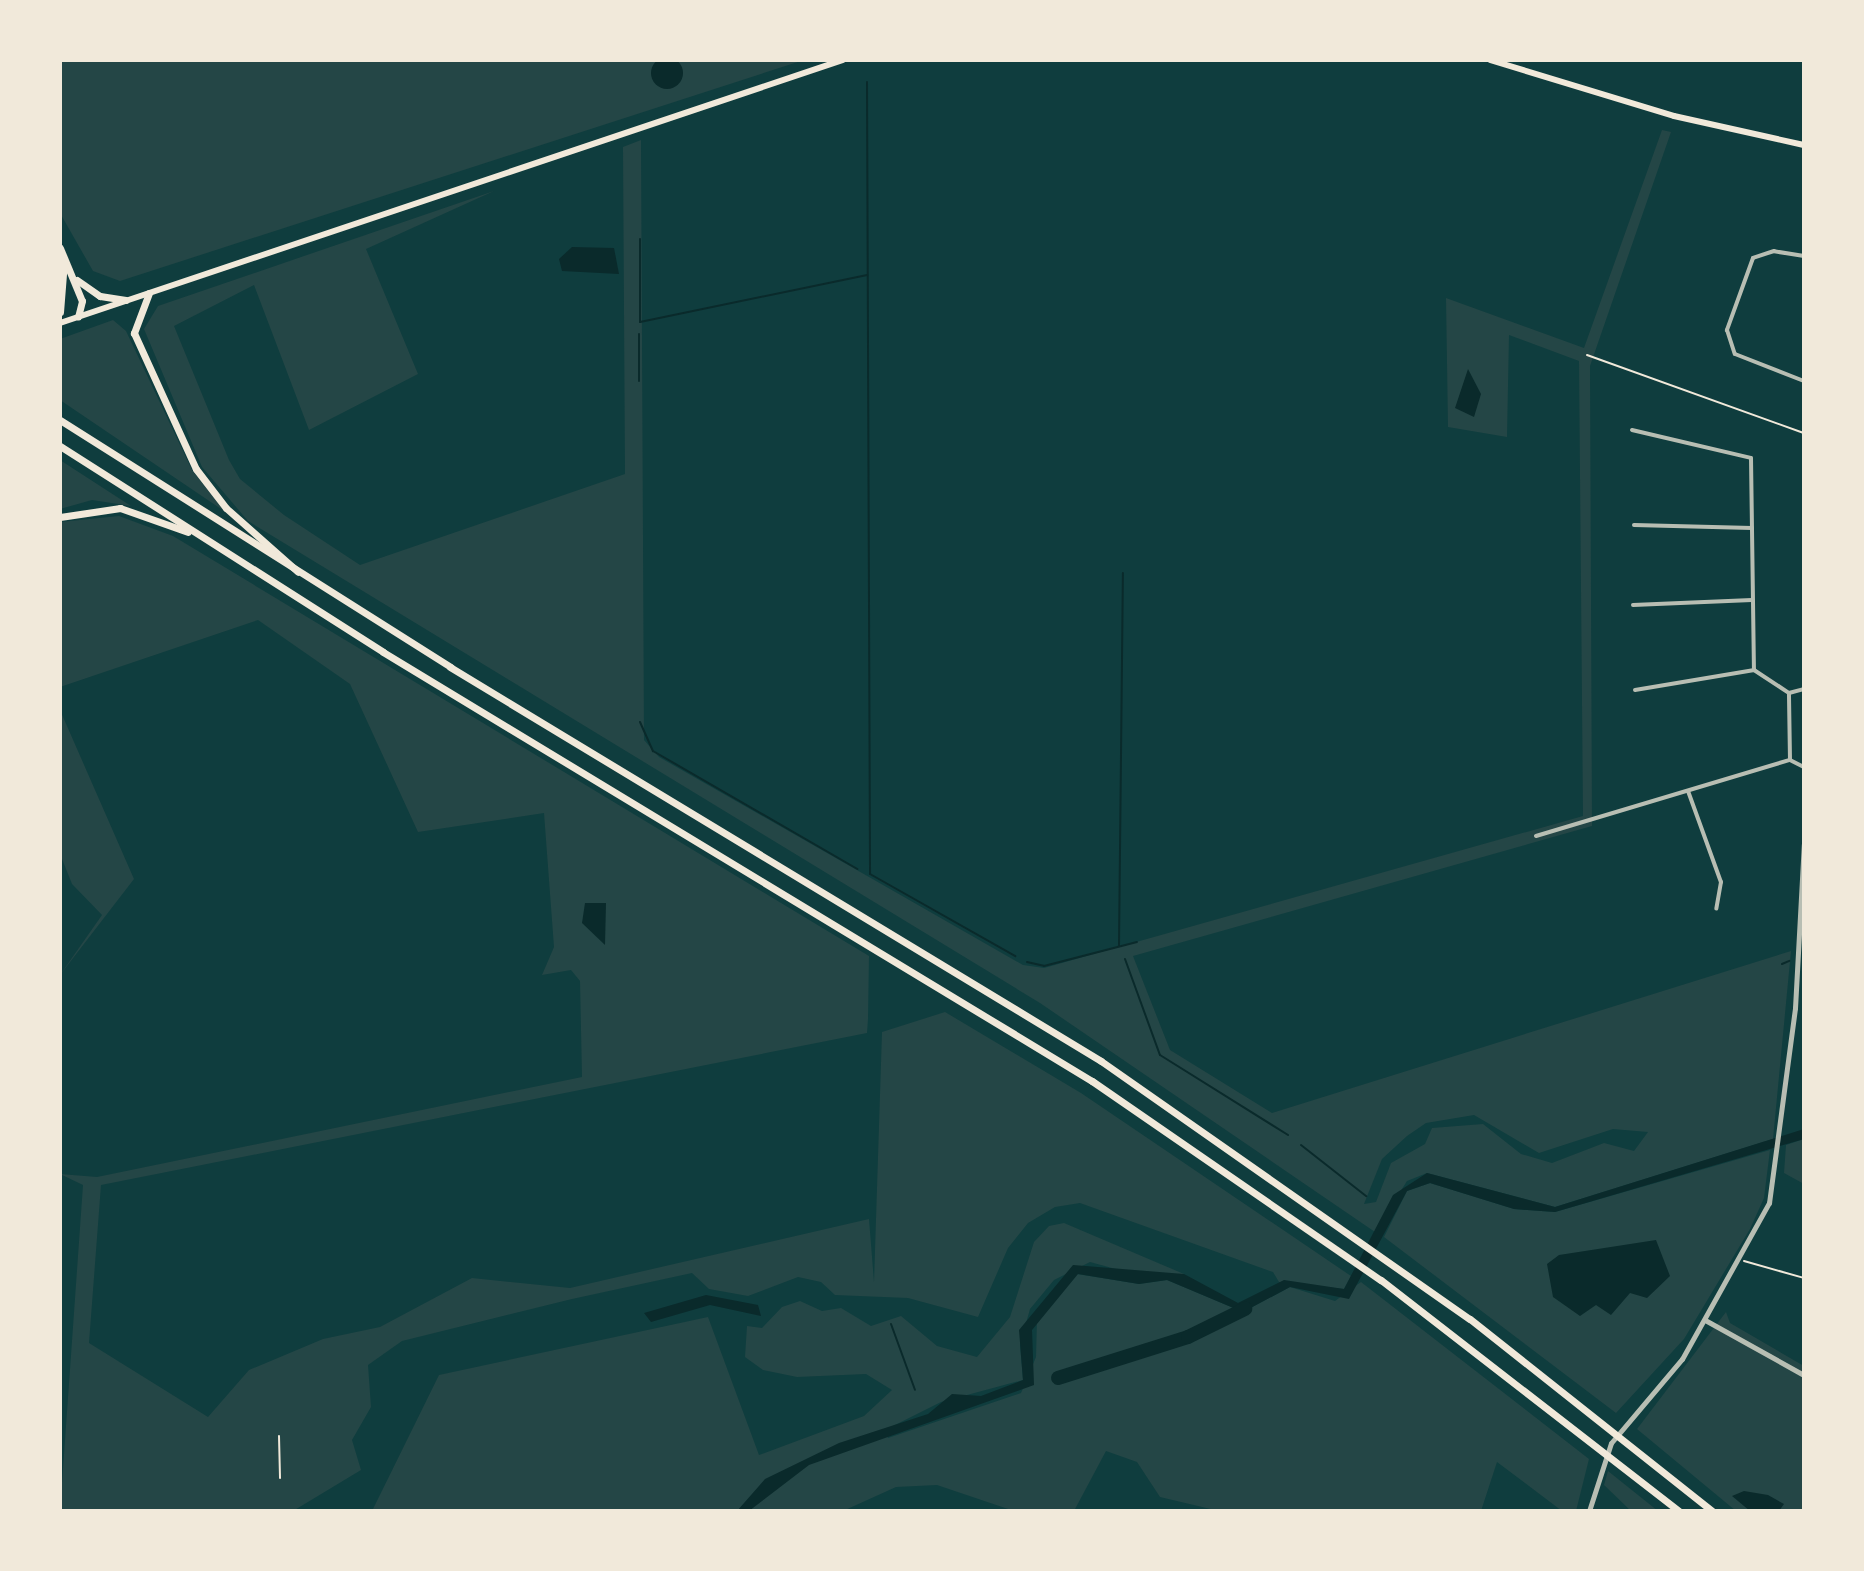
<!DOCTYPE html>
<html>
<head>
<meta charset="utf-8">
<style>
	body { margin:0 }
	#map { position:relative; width:1864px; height:1571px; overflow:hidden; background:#0f3d3e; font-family:"Roboto Condensed",sans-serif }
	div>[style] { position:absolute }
	.green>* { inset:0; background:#244646 }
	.water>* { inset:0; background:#0a2a2b }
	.round { border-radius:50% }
	.stream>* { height:2px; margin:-1px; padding:0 1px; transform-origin:1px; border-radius:1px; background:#0a2a2b }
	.river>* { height:14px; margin:-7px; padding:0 7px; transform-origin:7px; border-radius:7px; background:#0a2a2b }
	.path>* { height:2px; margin:-1px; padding:0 1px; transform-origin:1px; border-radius:1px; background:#f1e9da }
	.minor>* { height:4px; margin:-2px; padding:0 2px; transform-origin:2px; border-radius:2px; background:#b8beb3 }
	.tertiary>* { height:5px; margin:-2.5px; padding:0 2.5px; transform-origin:2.5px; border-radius:2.5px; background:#b8beb3 }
	.primary>* { height:6px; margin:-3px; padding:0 3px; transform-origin:3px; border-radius:3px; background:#f1e9da }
	.motorway>* { height:7px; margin:-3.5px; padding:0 3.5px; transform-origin:3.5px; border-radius:3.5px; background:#f1e9da }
	span { translate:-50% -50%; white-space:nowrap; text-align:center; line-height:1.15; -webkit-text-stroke:6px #f1e9da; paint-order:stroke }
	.frame { position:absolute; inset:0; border:62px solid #f1e9da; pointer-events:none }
</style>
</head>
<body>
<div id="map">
	<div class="green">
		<i style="clip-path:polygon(60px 60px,804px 60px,120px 281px,93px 271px,60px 213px)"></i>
		<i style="clip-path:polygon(evenodd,1662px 130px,1671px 132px,1590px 366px,1592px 826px,1133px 956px,1170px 1050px,1272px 1113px,1791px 951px,1773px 1139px,1555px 1207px,1427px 1173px,1407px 1181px,1375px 1232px,1040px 1003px,248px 521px,202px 467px,144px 329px,158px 306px,494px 191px,366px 249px,418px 374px,309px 430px,254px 285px,174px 326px,229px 460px,240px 479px,284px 515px,360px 565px,625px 474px,623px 147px,641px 140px,644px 740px,659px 757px,1023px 965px,1044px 968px,1583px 816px,1579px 361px,1509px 335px,1507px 437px,1448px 427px,1446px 298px,1584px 348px,1662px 130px,1474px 1115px,1539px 1153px,1613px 1129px,1648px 1132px,1634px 1151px,1604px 1143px,1552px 1163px,1521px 1154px,1483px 1124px,1432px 1128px,1425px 1144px,1391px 1163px,1376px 1202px,1364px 1204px,1382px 1159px,1407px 1136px,1426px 1123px,1474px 1115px)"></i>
		<i style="clip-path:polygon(113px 320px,126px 331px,192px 470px,224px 511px,60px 400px,60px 339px)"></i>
		<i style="clip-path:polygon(60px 460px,131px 506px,92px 500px,60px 509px)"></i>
		<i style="clip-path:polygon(119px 516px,173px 536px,869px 956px,868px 1019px,867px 1033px,101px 1185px,89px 1343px,208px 1417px,249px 1370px,323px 1339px,380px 1327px,472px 1278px,570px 1288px,869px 1219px,874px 1282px,882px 1032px,945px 1012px,1081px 1093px,1351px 1276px,1344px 1289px,1279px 1282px,1273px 1272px,1080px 1203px,1055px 1207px,1028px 1223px,1008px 1248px,978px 1317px,908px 1298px,835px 1295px,821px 1282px,798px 1277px,748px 1296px,709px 1289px,692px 1273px,572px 1299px,402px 1341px,368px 1365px,371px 1407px,352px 1440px,361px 1470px,293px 1511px,60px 1511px,83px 1185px,60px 1174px,97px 1177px,582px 1077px,580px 981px,571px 970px,542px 975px,554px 947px,544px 813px,418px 832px,350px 684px,258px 620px,60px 687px,60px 522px)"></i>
		<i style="clip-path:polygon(60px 710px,134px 879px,60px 975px,102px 915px,72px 884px,60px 854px)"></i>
		<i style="clip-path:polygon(1804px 1139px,1804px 1184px,1784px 1173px,1786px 1145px)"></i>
		<i style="clip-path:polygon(1770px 1150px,1764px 1198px,1750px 1229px,1684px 1339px,1616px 1413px,1384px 1237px,1407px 1191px,1430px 1183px,1514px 1209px,1555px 1212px)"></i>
		<i style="clip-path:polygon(1064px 1223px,1184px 1274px,1134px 1274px,1090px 1262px,1054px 1280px,1030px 1309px,1020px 1345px,1023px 1380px,941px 1402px,885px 1430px,888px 1438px,1021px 1393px,1036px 1357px,1037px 1319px,1077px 1274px,1139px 1284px,1167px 1280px,1243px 1312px,1290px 1287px,1335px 1301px,1361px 1282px,1589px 1459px,1576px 1511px,1562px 1511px,1497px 1462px,1481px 1511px,1219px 1511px,1160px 1497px,1137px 1462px,1106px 1451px,1074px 1511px,1014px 1511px,937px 1485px,896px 1487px,843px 1511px,372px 1511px,439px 1375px,708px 1317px,759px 1455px,864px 1416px,892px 1390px,866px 1374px,797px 1377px,763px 1370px,745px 1357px,747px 1326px,762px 1328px,782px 1307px,800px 1301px,822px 1311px,841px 1308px,871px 1326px,901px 1316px,937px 1346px,977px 1357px,1010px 1317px,1034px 1242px,1049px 1226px)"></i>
		<i style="clip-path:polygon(1726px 1312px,1730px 1323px,1804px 1366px,1804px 1511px,1736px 1511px,1637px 1429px)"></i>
		<i style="clip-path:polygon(1608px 1471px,1658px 1511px,1631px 1511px,1604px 1485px)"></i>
	</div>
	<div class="water">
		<i class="round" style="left:651px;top:57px;width:32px;height:32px"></i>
		<i style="clip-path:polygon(572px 247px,614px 248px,619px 274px,562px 271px,559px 259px)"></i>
		<i style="clip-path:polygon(1468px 369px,1481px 394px,1474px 417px,1455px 408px)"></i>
		<i style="clip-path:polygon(585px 903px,606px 903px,605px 945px,582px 923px)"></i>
		<i style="clip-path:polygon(1804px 1129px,1804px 1139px,1555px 1212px,1514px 1209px,1430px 1183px,1407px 1191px,1349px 1299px,1290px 1287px,1243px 1312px,1167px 1280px,1139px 1284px,1078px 1274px,1032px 1330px,1034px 1385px,809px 1465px,749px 1511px,737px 1511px,765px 1479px,839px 1443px,928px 1414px,952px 1394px,981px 1396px,1023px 1380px,1019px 1330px,1073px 1265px,1184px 1274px,1238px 1303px,1284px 1280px,1344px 1289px,1393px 1195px,1427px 1173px,1555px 1207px)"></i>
		<i style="clip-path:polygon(1656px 1240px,1670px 1276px,1647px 1298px,1630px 1293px,1611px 1315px,1596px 1305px,1580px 1316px,1553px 1297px,1547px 1264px,1559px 1255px)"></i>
		<i style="clip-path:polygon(706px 1295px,758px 1305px,761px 1316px,710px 1305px,651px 1322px,644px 1313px)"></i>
		<i style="clip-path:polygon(1744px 1491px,1768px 1495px,1784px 1504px,1779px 1511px,1750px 1511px,1732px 1496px)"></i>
	</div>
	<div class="stream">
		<i style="left:867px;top:82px;width:792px;rotate:89.78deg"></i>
		<i style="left:870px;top:874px;width:167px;rotate:29.5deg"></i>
		<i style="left:640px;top:239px;width:83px;rotate:90deg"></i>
		<i style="left:640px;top:322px;width:232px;rotate:-11.7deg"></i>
		<i style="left:639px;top:334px;width:47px;rotate:90deg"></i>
		<i style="left:640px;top:722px;width:32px;rotate:66deg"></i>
		<i style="left:653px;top:751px;width:236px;rotate:30deg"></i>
		<i style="left:1119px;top:946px;width:373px;rotate:-89.4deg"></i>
		<i style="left:1125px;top:959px;width:102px;rotate:70deg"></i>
		<i style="left:1160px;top:1055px;width:151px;rotate:32deg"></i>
		<i style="left:1027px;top:962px;width:17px;rotate:13deg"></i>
		<i style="left:1044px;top:966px;width:96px;rotate:-14.5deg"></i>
		<i style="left:1782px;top:964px;width:8px;rotate:-23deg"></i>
		<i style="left:1301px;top:1145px;width:83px;rotate:38.1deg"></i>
		<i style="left:891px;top:1324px;width:70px;rotate:70deg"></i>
	</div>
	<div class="river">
		<i style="left:1058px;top:1378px;width:136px;rotate:-17.5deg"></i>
		<i style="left:1188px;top:1337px;width:64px;rotate:-26.2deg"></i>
	</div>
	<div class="path">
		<i style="left:1587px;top:355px;width:231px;rotate:19.8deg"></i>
		<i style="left:1744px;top:1261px;width:62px;rotate:15.8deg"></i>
		<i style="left:279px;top:1436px;width:42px;rotate:88.6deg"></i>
	</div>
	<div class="minor">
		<i style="left:1804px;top:256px;width:30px;rotate:-171deg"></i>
		<i style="left:1774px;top:251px;width:22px;rotate:162deg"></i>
		<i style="left:1753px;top:258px;width:77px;rotate:109.9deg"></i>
		<i style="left:1727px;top:330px;width:25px;rotate:72deg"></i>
		<i style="left:1735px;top:354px;width:74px;rotate:21.4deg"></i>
		<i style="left:1632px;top:430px;width:122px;rotate:13.2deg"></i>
		<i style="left:1751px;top:458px;width:212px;rotate:89.2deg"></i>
		<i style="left:1634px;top:525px;width:118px;rotate:1.5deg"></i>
		<i style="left:1633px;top:605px;width:119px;rotate:-2.4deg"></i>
		<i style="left:1635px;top:690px;width:121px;rotate:-9.5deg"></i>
		<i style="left:1754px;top:670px;width:42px;rotate:33.3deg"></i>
		<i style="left:1790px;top:760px;width:67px;rotate:-90.9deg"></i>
		<i style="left:1789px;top:693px;width:16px;rotate:-15deg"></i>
		<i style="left:1688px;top:791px;width:97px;rotate:70.1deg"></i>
		<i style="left:1721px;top:882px;width:27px;rotate:100deg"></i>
		<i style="left:1536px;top:836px;width:265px;rotate:-16.7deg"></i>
		<i style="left:1790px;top:760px;width:16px;rotate:27deg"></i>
	</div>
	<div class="tertiary">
		<i style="left:1705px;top:1320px;width:113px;rotate:29.1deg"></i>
		<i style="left:1589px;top:1511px;width:71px;rotate:-72.1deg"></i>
		<i style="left:1611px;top:1443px;width:110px;rotate:-49.8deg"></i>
		<i style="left:1682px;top:1359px;width:179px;rotate:-60.9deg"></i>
		<i style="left:1769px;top:1203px;width:197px;rotate:-82.4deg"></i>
		<i style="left:1795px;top:1008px;width:164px;rotate:-86.9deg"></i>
	</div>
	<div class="primary">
		<i style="left:1490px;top:60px;width:192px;rotate:16.9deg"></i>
		<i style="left:1674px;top:116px;width:133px;rotate:12.6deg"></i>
		<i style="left:60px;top:323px;width:826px;rotate:-18.57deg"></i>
	</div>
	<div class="motorway">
		<i style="left:60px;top:248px;width:57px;rotate:67.5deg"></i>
		<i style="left:82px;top:301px;width:16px;rotate:104deg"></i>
		<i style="left:77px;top:280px;width:28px;rotate:35deg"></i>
		<i style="left:100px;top:296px;width:26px;rotate:9deg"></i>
		<i style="left:149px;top:293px;width:43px;rotate:110.6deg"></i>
		<i style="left:134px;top:333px;width:149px;rotate:65.5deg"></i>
		<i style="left:196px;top:469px;width:49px;rotate:52.4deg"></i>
		<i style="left:226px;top:508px;width:96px;rotate:41.6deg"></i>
		<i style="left:60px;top:312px;width:51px;rotate:-85.5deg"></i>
		<i style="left:60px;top:420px;width:462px;rotate:32.3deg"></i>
		<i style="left:450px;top:667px;width:761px;rotate:31.18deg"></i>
		<i style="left:1101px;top:1061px;width:450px;rotate:35deg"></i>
		<i style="left:1470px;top:1319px;width:309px;rotate:38.4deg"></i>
		<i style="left:60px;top:446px;width:383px;rotate:32.5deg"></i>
		<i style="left:383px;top:652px;width:829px;rotate:31.18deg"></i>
		<i style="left:1092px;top:1081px;width:351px;rotate:34.6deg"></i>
		<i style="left:1381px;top:1280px;width:377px;rotate:37.8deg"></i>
		<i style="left:60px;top:517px;width:61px;rotate:-8.5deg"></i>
		<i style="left:120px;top:508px;width:72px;rotate:19.4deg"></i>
	</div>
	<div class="frame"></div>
</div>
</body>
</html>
